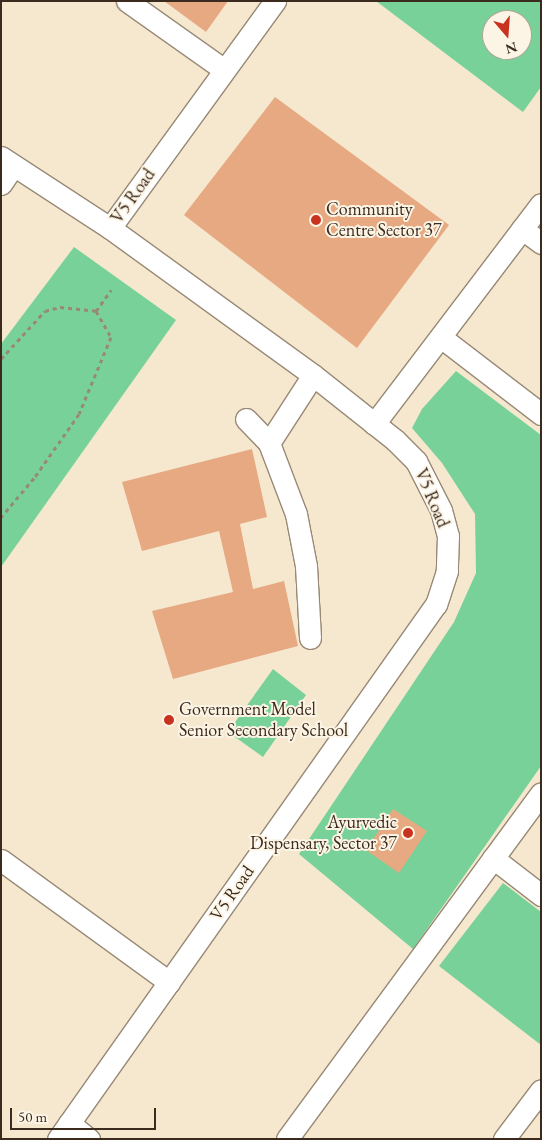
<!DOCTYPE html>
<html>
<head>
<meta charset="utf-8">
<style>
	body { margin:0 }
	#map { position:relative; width:542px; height:1140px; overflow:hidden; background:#f6e8cf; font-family:"EB Garamond",serif }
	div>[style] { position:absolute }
	.green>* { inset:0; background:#78d198 }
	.building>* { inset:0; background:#e6a982 }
	.path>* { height:3px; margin-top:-1.5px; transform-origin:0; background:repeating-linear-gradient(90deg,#988976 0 4px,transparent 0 8px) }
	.roads { filter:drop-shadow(1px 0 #988976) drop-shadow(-1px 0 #988976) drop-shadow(0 1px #988976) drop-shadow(0 -1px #988976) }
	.minor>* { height:21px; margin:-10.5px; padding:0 10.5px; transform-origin:10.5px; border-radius:10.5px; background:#fff }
	.dots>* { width:14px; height:14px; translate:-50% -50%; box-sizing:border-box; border:2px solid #fcf5e5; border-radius:50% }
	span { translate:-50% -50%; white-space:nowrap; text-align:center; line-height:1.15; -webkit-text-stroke:4px #fcf5e5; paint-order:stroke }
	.street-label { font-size:18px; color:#3b2a1e }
	.poi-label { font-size:18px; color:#3b2a1e }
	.left { translate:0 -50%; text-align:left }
	.right { translate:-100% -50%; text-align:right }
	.frame { position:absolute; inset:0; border:2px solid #3b2a1e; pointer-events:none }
	.north { position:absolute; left:482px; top:10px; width:50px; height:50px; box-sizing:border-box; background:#fcf5e5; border:1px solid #afa495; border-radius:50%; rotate:162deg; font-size:14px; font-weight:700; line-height:20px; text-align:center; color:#3b2a1e }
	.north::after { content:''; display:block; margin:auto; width:18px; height:22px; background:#c8321e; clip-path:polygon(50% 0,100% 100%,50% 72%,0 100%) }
	.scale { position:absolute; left:10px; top:1108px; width:146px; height:22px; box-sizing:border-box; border:2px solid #3b2a1e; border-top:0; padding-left:6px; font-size:15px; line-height:18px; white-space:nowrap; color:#3b2a1e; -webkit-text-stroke:4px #fcf5e5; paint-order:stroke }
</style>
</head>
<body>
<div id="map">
	<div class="green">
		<i style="clip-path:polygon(evenodd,376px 1px,541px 1px,541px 87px,523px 112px,376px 1px,492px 20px,522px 20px,522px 50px,492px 50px,492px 20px)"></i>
		<i style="clip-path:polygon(74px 247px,176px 320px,1px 567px,1px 344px)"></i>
		<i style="clip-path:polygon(456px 371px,541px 435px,541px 766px,413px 949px,299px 854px,454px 622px,476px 573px,475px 514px,442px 463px,412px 428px,422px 409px)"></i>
		<i style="clip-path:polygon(273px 669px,306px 695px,263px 757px,228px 732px)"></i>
		<i style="clip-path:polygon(503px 883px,541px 912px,541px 1045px,439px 966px)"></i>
	</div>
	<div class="building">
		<i style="clip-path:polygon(164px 1px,228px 1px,206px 32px)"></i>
		<i style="clip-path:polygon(275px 97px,449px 225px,357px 348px,184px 215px)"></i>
		<i style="clip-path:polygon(252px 449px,267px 517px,240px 524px,253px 589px,284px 581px,298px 646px,173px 679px,152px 611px,233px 592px,219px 531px,142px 551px,122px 482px)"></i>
		<i style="clip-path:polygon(393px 809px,427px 831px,399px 873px,366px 850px)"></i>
	</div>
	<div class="path">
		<i style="left:96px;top:311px;width:26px;rotate:-54deg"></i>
		<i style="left:1px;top:359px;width:65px;rotate:-47.5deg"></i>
		<i style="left:45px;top:311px;width:16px;rotate:-15deg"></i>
		<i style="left:60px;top:307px;width:36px;rotate:6deg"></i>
		<i style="left:96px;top:311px;width:30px;rotate:60deg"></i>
		<i style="left:111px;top:337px;width:83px;rotate:112.6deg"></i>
		<i style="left:79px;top:414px;width:78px;rotate:125.1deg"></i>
		<i style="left:34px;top:478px;width:51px;rotate:130.2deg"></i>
	</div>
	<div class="roads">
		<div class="minor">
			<i style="left:127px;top:1px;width:118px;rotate:35.3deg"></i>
			<i style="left:1px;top:157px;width:130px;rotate:33.1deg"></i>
			<i style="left:110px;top:228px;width:251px;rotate:35.9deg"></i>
			<i style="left:313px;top:375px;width:105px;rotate:38.4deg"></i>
			<i style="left:395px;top:440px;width:30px;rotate:45deg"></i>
			<i style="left:416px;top:461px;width:55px;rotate:63deg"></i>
			<i style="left:441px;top:510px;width:27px;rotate:75deg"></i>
			<i style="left:448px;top:536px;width:35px;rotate:92deg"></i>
			<i style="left:447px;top:571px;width:35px;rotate:108deg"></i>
			<i style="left:436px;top:604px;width:655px;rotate:125.24deg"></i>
			<i style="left:1px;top:184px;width:22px;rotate:-56deg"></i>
			<i style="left:110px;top:228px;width:281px;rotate:-54deg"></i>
			<i style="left:522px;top:229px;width:24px;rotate:36deg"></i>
			<i style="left:442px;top:338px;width:125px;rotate:37.5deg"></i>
			<i style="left:246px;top:419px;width:33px;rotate:46deg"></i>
			<i style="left:269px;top:443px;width:76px;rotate:69.2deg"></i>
			<i style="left:296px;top:514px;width:53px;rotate:79.1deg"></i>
			<i style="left:306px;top:566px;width:72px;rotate:86.8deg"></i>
			<i style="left:374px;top:424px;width:276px;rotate:-52.8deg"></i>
			<i style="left:269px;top:443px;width:81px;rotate:-57.1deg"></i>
			<i style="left:493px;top:858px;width:61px;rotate:37.6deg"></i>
			<i style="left:1px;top:860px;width:208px;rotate:36deg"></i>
			<i style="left:69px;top:1123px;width:26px;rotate:39deg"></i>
			<i style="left:287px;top:1139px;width:429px;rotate:-53.7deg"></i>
			<i style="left:504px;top:1139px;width:61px;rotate:-52.9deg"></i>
		</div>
	</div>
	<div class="dots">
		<i style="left:316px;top:220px;background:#c8321e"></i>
		<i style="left:169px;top:720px;background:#c8321e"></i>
		<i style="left:408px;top:833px;background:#c8321e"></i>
	</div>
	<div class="street-label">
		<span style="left:133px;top:196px;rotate:-55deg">V5 Road</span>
		<span style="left:432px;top:498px;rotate:67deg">V5 Road</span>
		<span style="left:232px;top:893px;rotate:-55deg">V5 Road</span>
	</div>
	<div class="poi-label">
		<span class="left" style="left:326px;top:220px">Community<br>Centre Sector 37</span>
		<span class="left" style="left:179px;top:720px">Government Model<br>Senior Secondary School</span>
		<span class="right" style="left:397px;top:833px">Ayurvedic<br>Dispensary, Sector 37</span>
	</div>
	<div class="frame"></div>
	<div class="north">N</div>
	<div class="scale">50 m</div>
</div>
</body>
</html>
